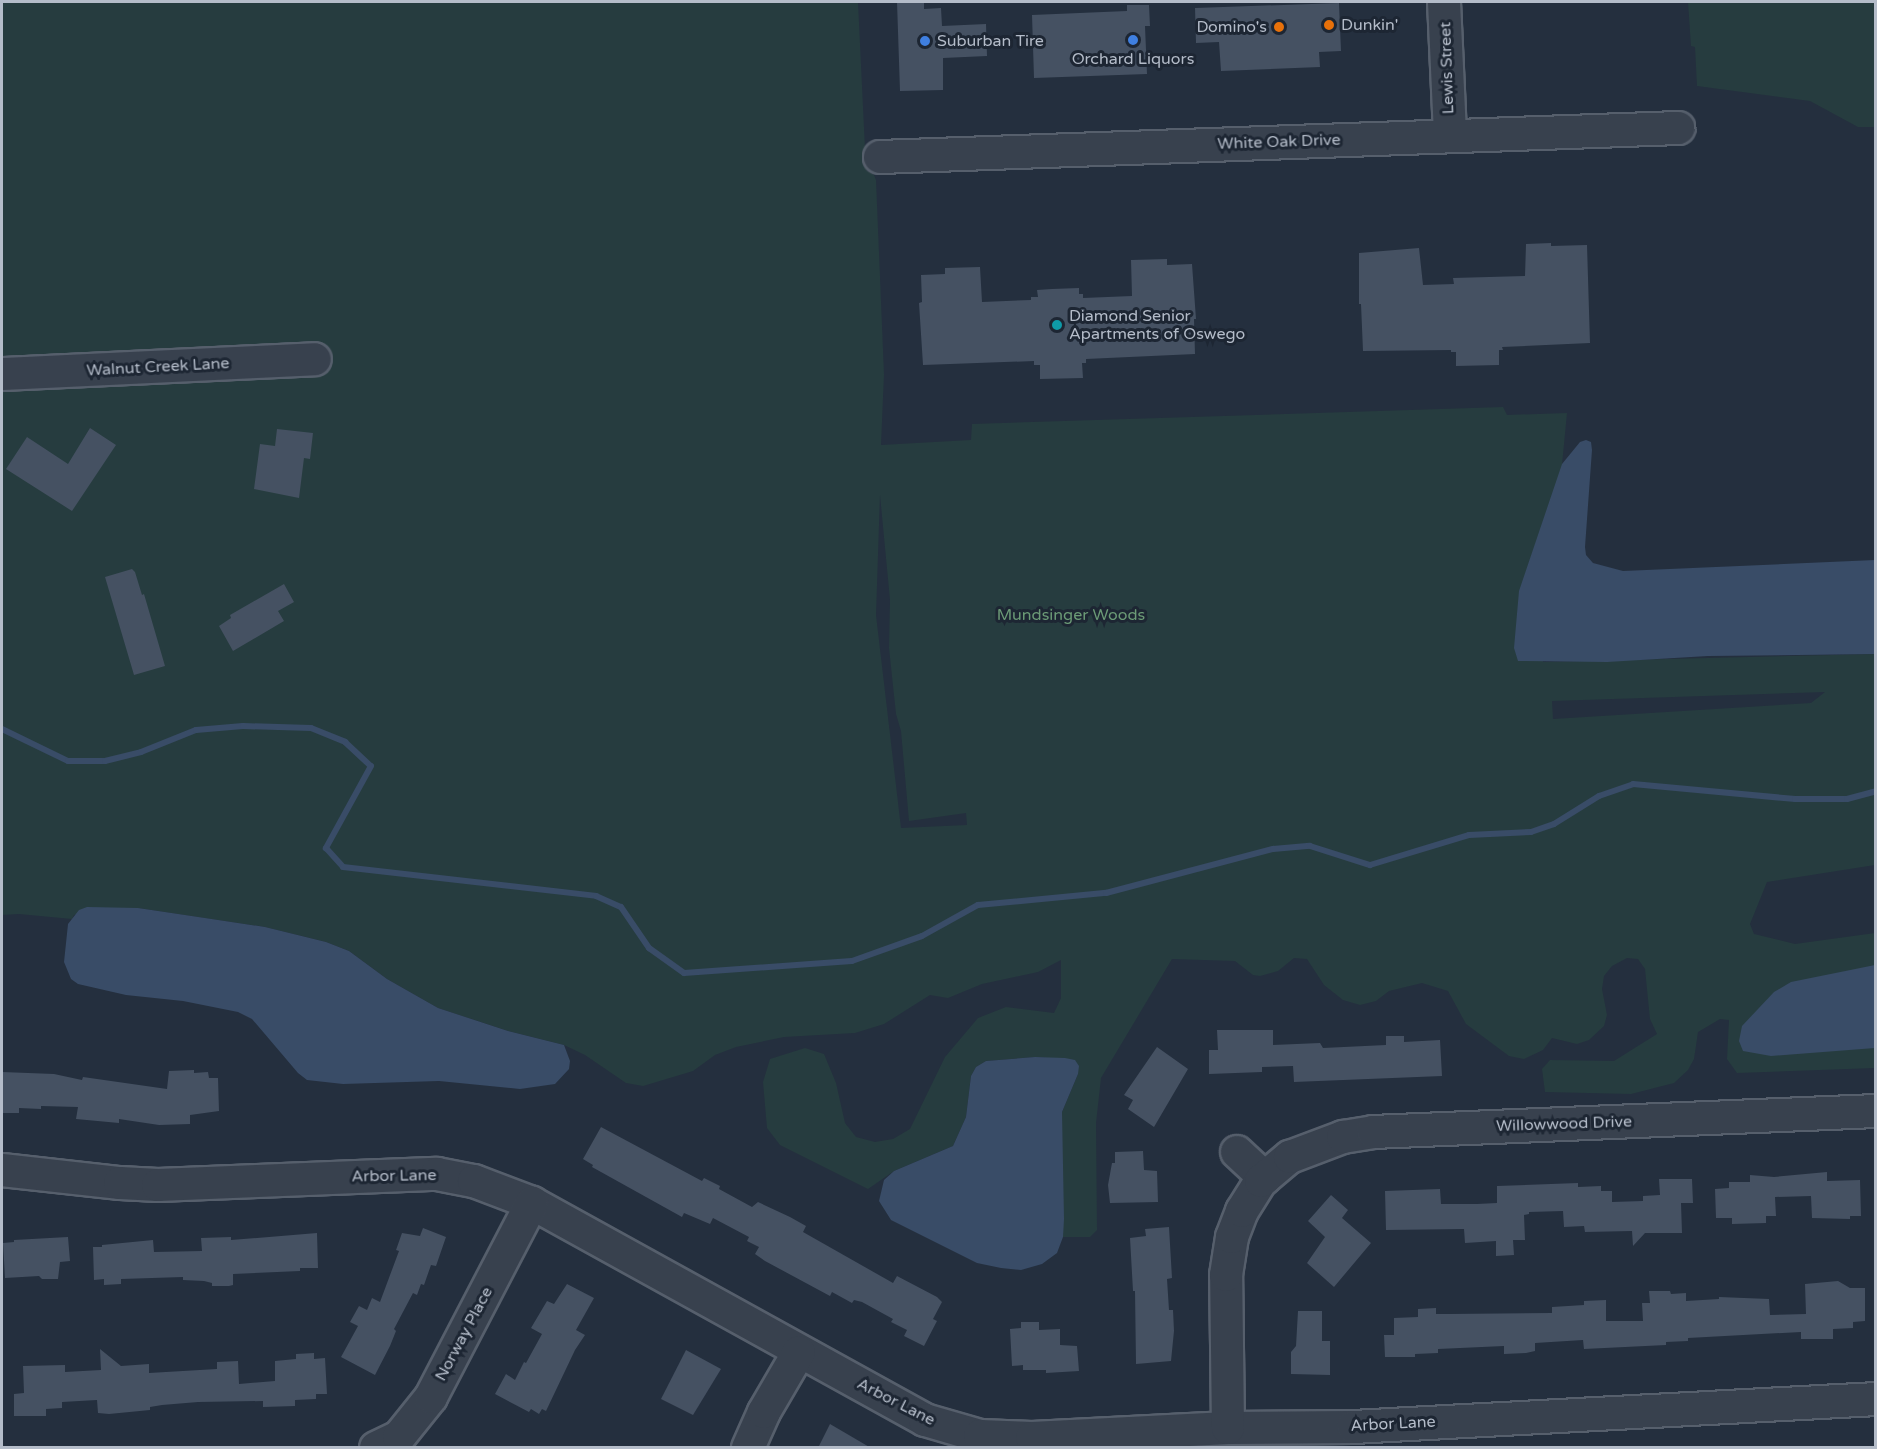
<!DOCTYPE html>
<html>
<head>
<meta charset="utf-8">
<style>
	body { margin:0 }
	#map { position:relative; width:1877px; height:1449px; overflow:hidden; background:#242f3e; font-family:"Varela Round",sans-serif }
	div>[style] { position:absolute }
	.green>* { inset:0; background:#263c3f }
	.water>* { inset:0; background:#394c67 }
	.stream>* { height:6px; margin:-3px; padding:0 3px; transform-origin:3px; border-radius:3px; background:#394c67 }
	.building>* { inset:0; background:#455162 }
	.roads { filter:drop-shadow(2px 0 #565f6c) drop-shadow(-2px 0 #565f6c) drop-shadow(0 2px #565f6c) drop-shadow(0 -2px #565f6c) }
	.minor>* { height:32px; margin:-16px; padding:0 16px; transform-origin:16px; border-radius:16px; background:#38414e }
	.dots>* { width:16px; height:16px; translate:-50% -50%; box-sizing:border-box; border:3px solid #1d2633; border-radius:50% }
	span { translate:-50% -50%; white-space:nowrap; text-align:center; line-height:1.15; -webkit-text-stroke:6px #1d2633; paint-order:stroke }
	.poi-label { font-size:16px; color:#b4bcc9 }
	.left { translate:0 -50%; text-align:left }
	.right { translate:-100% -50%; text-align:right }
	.street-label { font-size:16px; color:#b4bcc9 }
	.park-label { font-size:16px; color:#6b9a76 }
	.frame { position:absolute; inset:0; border:3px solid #b4bcc9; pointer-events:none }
</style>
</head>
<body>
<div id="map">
	<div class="green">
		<i style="clip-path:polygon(evenodd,2px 2px,858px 2px,866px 170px,874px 175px,876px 180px,884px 374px,881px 445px,971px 440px,972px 424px,1503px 407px,1507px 415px,1567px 413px,1543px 662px,1875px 654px,1875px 865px,1767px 882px,1750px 924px,1754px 934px,1795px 944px,1875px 933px,1875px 1068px,1737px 1073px,1727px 1059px,1729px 1020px,1720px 1019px,1698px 1032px,1694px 1059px,1688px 1070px,1674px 1083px,1631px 1094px,1545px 1092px,1542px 1069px,1550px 1060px,1614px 1061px,1657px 1034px,1650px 1019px,1645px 969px,1638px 959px,1627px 958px,1612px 966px,1604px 976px,1602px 989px,1607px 1015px,1604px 1026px,1589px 1040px,1577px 1044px,1552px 1038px,1543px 1050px,1524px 1059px,1509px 1056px,1466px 1024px,1448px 991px,1422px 983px,1389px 991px,1376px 1001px,1360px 1005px,1343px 1000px,1324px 985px,1307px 959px,1294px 958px,1278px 971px,1260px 976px,1253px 975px,1235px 961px,1172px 959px,1101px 1078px,1096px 1123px,1097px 1230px,1090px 1237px,1063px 1237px,1060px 1128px,1062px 1112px,1078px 1074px,1074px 1060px,1035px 1057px,986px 1061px,976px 1067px,971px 1076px,966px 1117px,953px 1146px,894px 1171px,868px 1189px,780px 1145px,767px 1128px,763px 1082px,770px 1059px,805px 1048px,824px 1054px,836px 1083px,845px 1123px,856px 1137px,875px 1142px,893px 1139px,910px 1129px,945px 1057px,978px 1018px,1006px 1007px,1054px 1013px,1061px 998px,1061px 960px,1038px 972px,982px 984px,948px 998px,930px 995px,884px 1024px,855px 1033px,784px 1037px,736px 1047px,715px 1055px,693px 1071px,643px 1086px,626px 1083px,585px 1055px,564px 1045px,508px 1031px,438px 1008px,387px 979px,349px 951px,326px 942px,265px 927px,138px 908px,74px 915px,72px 919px,19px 914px,2px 915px,2px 2px,880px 495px,890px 600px,889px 648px,896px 714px,901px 731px,909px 821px,966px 813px,967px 825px,901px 828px,876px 615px,880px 495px,2px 2px,1825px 692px,1811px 703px,1553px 719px,1552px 701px,1825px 692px)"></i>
		<i style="clip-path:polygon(1688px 2px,1875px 2px,1875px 127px,1858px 127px,1810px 101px,1697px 86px,1695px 47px,1691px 46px)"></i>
	</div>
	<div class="water">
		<i style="clip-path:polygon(1586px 440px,1591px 442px,1592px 450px,1585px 547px,1586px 555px,1593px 563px,1623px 571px,1875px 560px,1875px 654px,1708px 656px,1607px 662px,1518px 661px,1514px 648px,1519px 591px,1562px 464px,1580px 442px)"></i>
		<i style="clip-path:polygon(87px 907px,138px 908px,205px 918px,265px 927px,326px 942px,349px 951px,387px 979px,438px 1008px,508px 1031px,564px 1045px,570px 1061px,569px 1069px,555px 1084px,520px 1089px,439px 1081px,343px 1084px,307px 1080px,298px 1073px,252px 1019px,238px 1012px,183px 1001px,126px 995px,78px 984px,71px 979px,64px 962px,68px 924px,79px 910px)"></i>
		<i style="clip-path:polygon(1875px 965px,1875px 1048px,1771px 1056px,1743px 1051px,1739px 1041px,1742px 1026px,1774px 992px,1791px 982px)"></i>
		<i style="clip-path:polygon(1035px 1057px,1065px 1058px,1075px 1060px,1079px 1066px,1078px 1074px,1062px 1112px,1064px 1219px,1063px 1237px,1057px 1253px,1042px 1264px,1021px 1270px,1001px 1268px,977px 1263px,891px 1220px,879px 1201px,884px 1180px,894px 1171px,953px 1146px,966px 1117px,971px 1076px,976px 1067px,986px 1061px)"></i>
	</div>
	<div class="stream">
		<i style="left:2px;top:729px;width:73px;rotate:25.9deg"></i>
		<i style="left:68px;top:761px;width:37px"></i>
		<i style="left:105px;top:761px;width:37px;rotate:-14deg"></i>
		<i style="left:141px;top:752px;width:59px;rotate:-21.8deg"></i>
		<i style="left:196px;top:730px;width:47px;rotate:-4.9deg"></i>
		<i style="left:243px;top:726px;width:68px;rotate:1.7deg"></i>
		<i style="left:311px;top:728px;width:37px;rotate:22deg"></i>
		<i style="left:345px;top:742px;width:35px;rotate:43deg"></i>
		<i style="left:371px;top:766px;width:94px;rotate:118.8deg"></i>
		<i style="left:326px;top:848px;width:25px;rotate:48deg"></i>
		<i style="left:343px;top:867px;width:255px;rotate:6.5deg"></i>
		<i style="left:596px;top:896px;width:27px;rotate:24deg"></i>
		<i style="left:621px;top:907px;width:50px;rotate:55.7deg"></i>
		<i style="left:649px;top:948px;width:43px;rotate:35.5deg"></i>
		<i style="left:684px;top:973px;width:168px;rotate:-4.1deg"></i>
		<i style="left:852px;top:961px;width:74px;rotate:-19.7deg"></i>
		<i style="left:922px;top:936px;width:64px;rotate:-29deg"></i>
		<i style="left:978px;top:905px;width:129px;rotate:-5.4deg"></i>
		<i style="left:1106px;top:893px;width:173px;rotate:-14.8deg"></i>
		<i style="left:1273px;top:849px;width:37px;rotate:-5deg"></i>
		<i style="left:1310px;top:846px;width:63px;rotate:17.6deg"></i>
		<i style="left:1370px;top:865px;width:103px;rotate:-16.9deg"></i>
		<i style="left:1469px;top:835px;width:62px;rotate:-2.8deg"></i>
		<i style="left:1531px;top:832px;width:24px;rotate:-19deg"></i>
		<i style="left:1554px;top:824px;width:53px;rotate:-31.9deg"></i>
		<i style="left:1599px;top:796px;width:36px;rotate:-19deg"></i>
		<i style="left:1633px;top:784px;width:163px;rotate:5.3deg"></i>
		<i style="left:1795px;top:799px;width:52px"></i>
		<i style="left:1847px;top:799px;width:30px;rotate:-15deg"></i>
	</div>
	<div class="building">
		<i style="clip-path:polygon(897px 2px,924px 2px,924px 9px,941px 8px,942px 26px,986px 24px,987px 56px,943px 58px,943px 90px,900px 91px)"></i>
		<i style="clip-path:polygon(1339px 3px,1341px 51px,1319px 52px,1320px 67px,1221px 71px,1219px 42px,1196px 43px,1195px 8px)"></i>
		<i style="clip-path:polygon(1127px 5px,1149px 5px,1150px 26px,1145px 26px,1147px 74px,1034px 78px,1032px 15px,1127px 11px)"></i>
		<i style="clip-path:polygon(1551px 243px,1551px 246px,1587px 245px,1590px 343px,1502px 347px,1503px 350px,1499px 350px,1499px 365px,1456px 366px,1456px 352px,1451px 352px,1451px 350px,1363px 351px,1361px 304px,1359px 304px,1359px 253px,1419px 248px,1423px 285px,1454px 284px,1453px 278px,1525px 276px,1526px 244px)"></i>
		<i style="clip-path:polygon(1167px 259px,1167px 265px,1192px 264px,1196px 319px,1194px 319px,1195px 354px,1086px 359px,1086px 363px,1082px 363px,1083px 378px,1040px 379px,1040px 365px,1034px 365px,1034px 361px,923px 365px,919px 303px,922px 302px,921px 275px,945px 274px,945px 268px,980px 267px,982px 302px,1031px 300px,1031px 297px,1038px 297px,1037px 290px,1052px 289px,1079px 288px,1079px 294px,1083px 294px,1083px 298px,1132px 296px,1131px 260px)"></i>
		<i style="clip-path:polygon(90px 428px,116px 445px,72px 511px,6px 469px,27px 437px,68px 464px)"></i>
		<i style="clip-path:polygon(277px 429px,313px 433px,310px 459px,304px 458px,299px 498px,254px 489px,260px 444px,275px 446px)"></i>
		<i style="clip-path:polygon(132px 569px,135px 572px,142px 595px,144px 594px,165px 666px,134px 675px,105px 577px)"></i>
		<i style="clip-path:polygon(284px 584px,294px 602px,278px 611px,284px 621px,233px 651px,219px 626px,231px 618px,230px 615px)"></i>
		<i style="clip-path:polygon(1217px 1030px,1273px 1030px,1273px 1045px,1320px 1043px,1323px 1048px,1386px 1045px,1386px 1036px,1404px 1036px,1404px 1042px,1440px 1040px,1442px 1076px,1294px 1082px,1293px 1066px,1262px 1067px,1262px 1072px,1209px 1074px,1209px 1050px,1218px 1050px)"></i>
		<i style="clip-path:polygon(1157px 1047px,1188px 1069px,1154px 1127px,1128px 1109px,1133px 1100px,1124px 1095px)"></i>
		<i style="clip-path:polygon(194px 1070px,194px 1073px,208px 1072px,209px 1078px,218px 1078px,219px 1111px,190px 1115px,190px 1124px,159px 1125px,119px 1119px,119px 1123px,76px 1119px,78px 1107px,41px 1106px,41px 1109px,19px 1108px,19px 1113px,2px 1113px,2px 1072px,54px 1074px,82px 1080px,83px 1077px,167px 1089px,169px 1071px)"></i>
		<i style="clip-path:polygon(601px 1127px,702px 1181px,704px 1178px,720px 1186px,719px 1189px,752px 1207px,758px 1202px,790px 1217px,806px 1226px,803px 1232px,893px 1283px,897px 1276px,937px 1297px,942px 1302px,933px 1319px,937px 1321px,924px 1346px,904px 1336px,907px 1330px,891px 1322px,893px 1319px,862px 1302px,854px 1300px,852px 1303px,832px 1292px,830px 1296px,765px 1261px,755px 1254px,759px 1247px,747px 1241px,749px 1237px,713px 1218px,710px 1224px,684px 1213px,682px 1217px,592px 1167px,593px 1165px,583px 1159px)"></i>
		<i style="clip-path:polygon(1143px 1151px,1144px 1170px,1157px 1171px,1158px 1202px,1110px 1203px,1108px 1185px,1112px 1163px,1115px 1163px,1115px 1152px)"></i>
		<i style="clip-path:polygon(1827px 1172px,1827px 1181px,1860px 1180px,1861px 1216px,1850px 1216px,1850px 1219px,1812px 1218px,1811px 1196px,1775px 1197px,1776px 1216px,1766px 1216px,1766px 1223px,1732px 1224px,1732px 1218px,1716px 1218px,1715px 1189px,1729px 1188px,1729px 1182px,1750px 1182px,1750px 1175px,1774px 1177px)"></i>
		<i style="clip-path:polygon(1659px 1179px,1692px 1179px,1693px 1203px,1681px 1203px,1682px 1233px,1645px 1233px,1633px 1246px,1632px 1231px,1585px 1232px,1584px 1226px,1564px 1227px,1563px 1211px,1529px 1212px,1529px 1214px,1524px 1215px,1525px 1240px,1513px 1240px,1514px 1255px,1496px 1256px,1496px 1241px,1465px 1243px,1464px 1229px,1386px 1230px,1385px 1191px,1440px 1189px,1441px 1204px,1477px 1204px,1497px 1203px,1497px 1186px,1578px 1183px,1578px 1187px,1601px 1186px,1601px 1191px,1612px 1191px,1612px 1202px,1643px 1201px,1643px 1196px,1660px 1195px)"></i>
		<i style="clip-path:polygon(1331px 1195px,1348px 1210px,1342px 1218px,1371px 1243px,1334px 1287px,1307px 1263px,1325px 1237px,1308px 1221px)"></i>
		<i style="clip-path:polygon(1169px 1227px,1172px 1278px,1167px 1279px,1169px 1310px,1173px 1310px,1174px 1331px,1171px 1361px,1136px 1364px,1135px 1291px,1133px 1291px,1130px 1238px,1146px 1236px,1145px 1229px)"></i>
		<i style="clip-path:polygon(423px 1228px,446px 1237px,436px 1266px,431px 1265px,424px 1285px,421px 1284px,417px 1295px,413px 1293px,394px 1329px,396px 1331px,390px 1346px,375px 1375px,341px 1357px,358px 1326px,350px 1322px,359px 1306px,367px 1310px,372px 1298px,380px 1302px,399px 1251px,396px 1250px,402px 1233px,420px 1236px)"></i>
		<i style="clip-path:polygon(317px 1233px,318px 1268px,300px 1268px,300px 1271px,233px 1274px,233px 1285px,229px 1286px,212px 1286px,212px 1283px,204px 1281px,183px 1280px,183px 1277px,121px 1279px,121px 1284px,104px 1285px,104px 1279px,94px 1280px,93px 1247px,102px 1247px,102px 1245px,153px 1240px,154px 1252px,202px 1251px,201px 1238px,231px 1237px,231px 1240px)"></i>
		<i style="clip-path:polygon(68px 1237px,70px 1261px,60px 1262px,58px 1279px,42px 1279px,39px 1276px,5px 1278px,3px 1243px,14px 1242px,14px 1240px)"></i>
		<i style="clip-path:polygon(1838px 1281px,1850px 1288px,1865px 1288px,1865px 1321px,1853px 1322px,1853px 1328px,1833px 1329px,1833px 1339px,1801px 1339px,1801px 1332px,1688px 1338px,1688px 1341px,1666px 1342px,1666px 1345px,1584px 1349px,1583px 1340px,1535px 1343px,1535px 1351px,1526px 1353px,1504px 1354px,1504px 1346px,1438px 1349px,1438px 1353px,1415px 1354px,1415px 1357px,1385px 1357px,1384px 1335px,1394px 1335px,1394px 1318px,1418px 1317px,1418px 1309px,1436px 1308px,1436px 1314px,1449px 1314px,1552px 1313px,1552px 1307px,1584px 1305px,1584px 1301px,1606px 1300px,1606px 1321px,1643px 1321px,1642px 1303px,1650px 1303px,1649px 1291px,1670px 1291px,1671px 1294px,1686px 1293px,1686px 1301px,1719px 1299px,1719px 1297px,1769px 1299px,1770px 1315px,1806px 1314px,1805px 1284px)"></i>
		<i style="clip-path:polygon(567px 1284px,594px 1298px,576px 1330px,585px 1335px,575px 1350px,546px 1411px,542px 1409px,539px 1414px,531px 1409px,529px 1412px,495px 1394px,506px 1374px,515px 1380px,524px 1362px,526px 1363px,542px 1334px,531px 1328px,547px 1301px,554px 1304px)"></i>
		<i style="clip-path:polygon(1298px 1311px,1322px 1311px,1322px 1341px,1330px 1341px,1330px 1375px,1291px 1374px,1291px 1352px,1296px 1346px)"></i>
		<i style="clip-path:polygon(1021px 1322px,1039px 1322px,1039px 1330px,1060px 1329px,1060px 1345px,1077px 1346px,1079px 1371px,1046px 1373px,1046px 1370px,1023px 1370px,1023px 1365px,1012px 1366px,1010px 1329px,1021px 1328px)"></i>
		<i style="clip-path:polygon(100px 1349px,121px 1366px,149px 1364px,149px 1373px,217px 1369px,217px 1362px,238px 1361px,239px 1384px,275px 1381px,275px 1361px,296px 1359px,296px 1354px,314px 1353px,314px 1359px,325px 1358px,327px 1394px,316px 1394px,316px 1399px,295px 1400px,295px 1406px,263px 1407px,263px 1401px,198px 1402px,162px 1405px,150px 1407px,150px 1410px,109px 1414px,98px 1413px,97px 1400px,62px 1402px,62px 1408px,46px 1409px,46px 1416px,14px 1416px,14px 1394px,24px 1393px,23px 1366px,65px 1365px,65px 1372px,101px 1370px)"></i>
		<i style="clip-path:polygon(686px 1350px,721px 1369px,693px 1415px,661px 1399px)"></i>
		<i style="clip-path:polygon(830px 1424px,871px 1448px,818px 1448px)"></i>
	</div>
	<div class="roads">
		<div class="minor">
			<i style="left:1444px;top:2px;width:133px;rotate:87.4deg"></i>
			<i style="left:880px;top:157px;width:799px;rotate:-2.08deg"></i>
			<i style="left:2px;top:374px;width:313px;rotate:-2.7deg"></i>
			<i style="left:1237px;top:1152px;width:38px;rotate:43deg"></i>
			<i style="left:2px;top:1170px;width:119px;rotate:6.3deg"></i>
			<i style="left:120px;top:1183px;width:38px;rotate:3deg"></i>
			<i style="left:158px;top:1185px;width:279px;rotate:-2.3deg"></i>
			<i style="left:437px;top:1174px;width:38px;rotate:11deg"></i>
			<i style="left:474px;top:1181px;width:62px;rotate:20.8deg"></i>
			<i style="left:532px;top:1203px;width:449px;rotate:28.9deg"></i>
			<i style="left:925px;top:1420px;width:57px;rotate:16.2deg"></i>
			<i style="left:980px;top:1436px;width:52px;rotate:2.2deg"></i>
			<i style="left:1032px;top:1438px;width:196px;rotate:-2.9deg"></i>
			<i style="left:1228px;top:1428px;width:125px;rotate:-0.5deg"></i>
			<i style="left:1353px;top:1427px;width:524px;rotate:-3.06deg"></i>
			<i style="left:1228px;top:1428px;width:153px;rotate:-90.7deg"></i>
			<i style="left:1226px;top:1275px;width:38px;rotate:-81deg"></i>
			<i style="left:1232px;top:1237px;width:28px;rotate:-69deg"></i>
			<i style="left:1242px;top:1211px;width:36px;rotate:-58deg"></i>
			<i style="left:1261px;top:1181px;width:38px;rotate:-40deg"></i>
			<i style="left:1290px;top:1157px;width:57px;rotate:-20.7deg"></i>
			<i style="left:1343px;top:1137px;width:30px;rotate:-9deg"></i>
			<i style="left:1373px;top:1132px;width:503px;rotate:-2.39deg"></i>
			<i style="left:376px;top:1448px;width:25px;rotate:-26deg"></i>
			<i style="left:399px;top:1437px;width:51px;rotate:-51.3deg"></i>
			<i style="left:431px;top:1397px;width:219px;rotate:-62.5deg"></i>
			<i style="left:748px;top:1448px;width:39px;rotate:-66deg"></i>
			<i style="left:764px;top:1412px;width:69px;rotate:-59.7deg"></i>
		</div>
	</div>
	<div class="dots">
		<i style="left:1329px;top:25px;background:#e8710a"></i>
		<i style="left:1279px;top:27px;background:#e8710a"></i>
		<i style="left:1133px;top:40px;background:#3f7fe0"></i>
		<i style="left:925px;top:41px;background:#3f7fe0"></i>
		<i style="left:1057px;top:325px;background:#0f9aa8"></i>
	</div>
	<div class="poi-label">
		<span class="left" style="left:1341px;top:25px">Dunkin'</span>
		<span class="right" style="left:1267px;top:27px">Domino's</span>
		<span class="left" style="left:937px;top:41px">Suburban Tire</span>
		<span style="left:1133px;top:59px">Orchard Liquors</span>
		<span class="left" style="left:1069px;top:325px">Diamond Senior<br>Apartments of Oswego</span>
	</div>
	<div class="street-label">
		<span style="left:1447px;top:68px;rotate:-92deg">Lewis Street</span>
		<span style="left:1279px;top:142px;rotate:-2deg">White Oak Drive</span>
		<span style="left:158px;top:367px;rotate:-3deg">Walnut Creek Lane</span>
		<span style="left:1564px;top:1124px;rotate:-2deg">Willowwood Drive</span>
		<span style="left:394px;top:1176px;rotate:-1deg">Arbor Lane</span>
		<span style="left:464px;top:1334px;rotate:-62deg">Norway Place</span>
		<span style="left:896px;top:1402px;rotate:27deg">Arbor Lane</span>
		<span style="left:1393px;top:1424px;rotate:-3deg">Arbor Lane</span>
	</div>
	<div class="park-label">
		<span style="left:1071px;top:615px">Mundsinger Woods</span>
	</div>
	<div class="frame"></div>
</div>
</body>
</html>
